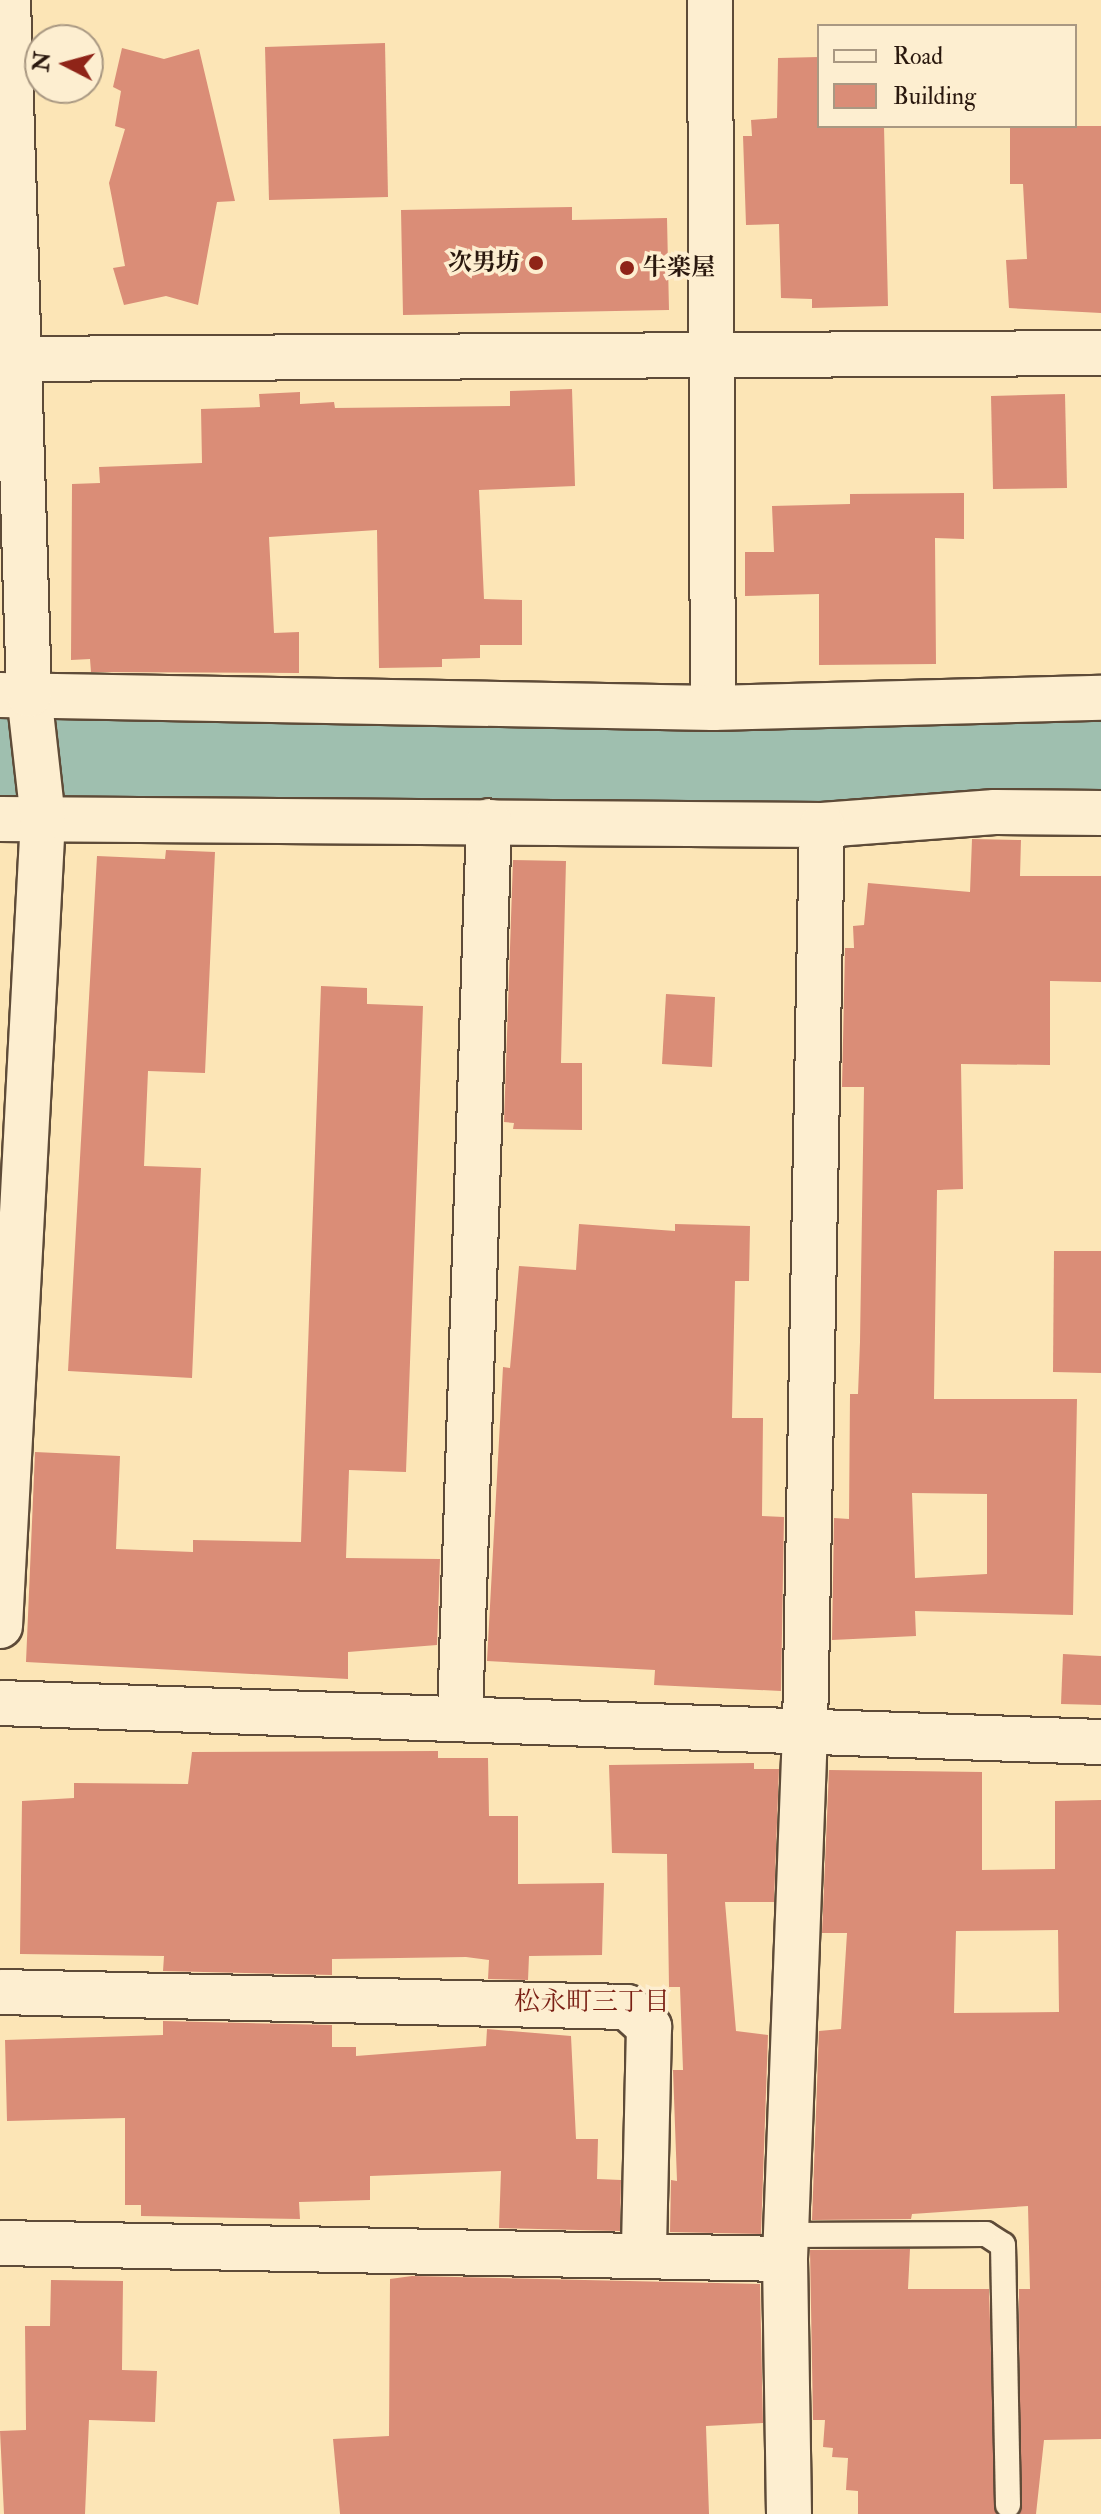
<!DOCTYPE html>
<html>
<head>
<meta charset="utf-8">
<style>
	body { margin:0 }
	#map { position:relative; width:1101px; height:2514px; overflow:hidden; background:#fce5b6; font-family:"IM FELL Double Pica","Noto Serif JP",serif }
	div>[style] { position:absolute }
	.river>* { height:86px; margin:-43px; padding:0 43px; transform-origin:43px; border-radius:43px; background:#9fbfaf }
	.building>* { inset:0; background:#da8d77 }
	.roads { filter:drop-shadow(2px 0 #5e4b38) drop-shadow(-2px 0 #5e4b38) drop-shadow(0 2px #5e4b38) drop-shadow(0 -2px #5e4b38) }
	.service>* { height:24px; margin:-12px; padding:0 12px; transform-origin:12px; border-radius:12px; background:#fdeed0 }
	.minor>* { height:44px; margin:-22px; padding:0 22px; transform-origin:22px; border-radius:22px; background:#fdeed0 }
	.tertiary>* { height:44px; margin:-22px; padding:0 22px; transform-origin:22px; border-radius:22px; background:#fdeed0 }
	.dots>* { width:22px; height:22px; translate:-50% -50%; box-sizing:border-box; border:4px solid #fdeed0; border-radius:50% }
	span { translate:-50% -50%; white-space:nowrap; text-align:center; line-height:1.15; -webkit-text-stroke:7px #fdeed0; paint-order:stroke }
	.poi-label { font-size:24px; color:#2a180e; font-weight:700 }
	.right { translate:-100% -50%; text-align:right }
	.left { translate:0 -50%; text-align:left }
	.neighbourhood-label { font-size:26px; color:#7a1f14 }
	.legend { position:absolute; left:817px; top:24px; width:260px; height:104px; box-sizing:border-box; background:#fdeed0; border:2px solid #a99882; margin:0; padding:10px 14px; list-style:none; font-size:24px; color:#2a180e }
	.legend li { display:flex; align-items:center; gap:16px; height:40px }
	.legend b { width:40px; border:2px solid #a99882 }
	.north { position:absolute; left:24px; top:24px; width:80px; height:80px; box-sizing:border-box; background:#fdeed0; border:2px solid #a99882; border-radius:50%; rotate:276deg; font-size:22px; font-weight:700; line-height:32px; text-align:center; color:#2a180e }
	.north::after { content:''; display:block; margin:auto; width:28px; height:36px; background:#8f2418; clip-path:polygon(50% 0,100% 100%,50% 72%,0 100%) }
</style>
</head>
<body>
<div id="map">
	<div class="river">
		<i style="left:0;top:762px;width:1101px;rotate:-0.21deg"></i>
	</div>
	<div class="building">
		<i style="clip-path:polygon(385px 43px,388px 197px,269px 200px,265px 47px)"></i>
		<i style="clip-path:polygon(122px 48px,164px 59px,199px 49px,235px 201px,217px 202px,198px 305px,166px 296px,124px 305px,113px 268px,125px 266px,109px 183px,125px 129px,115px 126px,121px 91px,113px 87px)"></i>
		<i style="clip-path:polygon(819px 57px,819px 126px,884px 126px,888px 306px,812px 308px,812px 299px,781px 298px,779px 224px,746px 225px,743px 136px,752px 136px,751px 120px,777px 118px,778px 58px)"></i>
		<i style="clip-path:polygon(1010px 126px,1101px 126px,1101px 313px,1009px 308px,1006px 260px,1027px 259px,1023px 184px,1010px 184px)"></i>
		<i style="clip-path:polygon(572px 207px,572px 220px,667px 218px,669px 310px,403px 315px,401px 210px)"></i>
		<i style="clip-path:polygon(572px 389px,575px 486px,479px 490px,484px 599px,522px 600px,522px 645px,480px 645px,480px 658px,442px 659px,442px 667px,379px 668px,377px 530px,269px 537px,274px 633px,299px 632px,299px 673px,91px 672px,90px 659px,71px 660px,72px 484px,100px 483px,99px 467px,202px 463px,201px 409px,260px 407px,259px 394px,300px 392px,300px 404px,334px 402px,335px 408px,510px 406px,510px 391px)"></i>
		<i style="clip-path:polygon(1065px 394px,1067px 488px,993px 489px,991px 396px)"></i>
		<i style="clip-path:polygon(964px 493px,964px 539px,935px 538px,936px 664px,819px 665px,819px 594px,745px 596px,745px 552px,774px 552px,772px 506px,850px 504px,850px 494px)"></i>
		<i style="clip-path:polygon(evenodd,972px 839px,1021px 840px,1020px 876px,1101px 876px,1101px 982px,1050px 981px,1050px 1065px,961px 1064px,963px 1189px,937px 1190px,934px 1399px,1077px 1399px,1073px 1615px,915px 1611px,916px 1636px,832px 1640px,834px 1518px,849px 1519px,850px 1394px,858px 1394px,860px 1342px,864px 1087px,842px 1087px,845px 948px,854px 948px,853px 926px,864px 925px,868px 883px,970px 892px,972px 839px,912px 1493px,987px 1494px,987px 1574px,915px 1578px,912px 1493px)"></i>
		<i style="clip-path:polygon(166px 850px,215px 852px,205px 1073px,148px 1071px,144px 1166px,201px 1168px,192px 1378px,68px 1371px,97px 856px,165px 859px)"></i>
		<i style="clip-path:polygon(513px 860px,566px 861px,561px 1063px,582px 1063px,582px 1130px,513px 1129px,514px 1123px,504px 1122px)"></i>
		<i style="clip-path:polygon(321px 986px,367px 988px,367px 1004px,423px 1006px,406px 1472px,349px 1470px,346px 1558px,440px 1559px,437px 1645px,348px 1652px,348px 1679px,26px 1662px,35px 1452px,120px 1456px,116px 1549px,193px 1552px,193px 1540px,301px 1542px)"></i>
		<i style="clip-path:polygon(666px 994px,715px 997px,712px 1067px,662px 1064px)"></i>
		<i style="clip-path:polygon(579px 1224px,675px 1231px,675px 1224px,750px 1226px,749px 1281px,735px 1281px,732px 1418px,763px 1418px,762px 1516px,784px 1517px,781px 1691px,654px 1685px,655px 1670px,487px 1661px,503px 1367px,510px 1368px,519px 1266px,576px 1270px)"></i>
		<i style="clip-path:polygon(1054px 1251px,1101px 1251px,1101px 1373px,1053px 1372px)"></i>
		<i style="clip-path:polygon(1063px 1654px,1101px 1656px,1101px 1705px,1061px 1704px)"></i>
		<i style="clip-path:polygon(438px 1751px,438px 1758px,488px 1758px,489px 1816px,518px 1816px,518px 1884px,604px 1883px,602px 1955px,529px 1956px,528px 1980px,488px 1979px,489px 1960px,466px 1957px,332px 1959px,332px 1975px,163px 1971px,164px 1956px,20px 1954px,22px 1801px,74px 1798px,74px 1783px,188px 1784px,192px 1752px)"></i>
		<i style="clip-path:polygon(754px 1763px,754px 1769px,779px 1769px,774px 1902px,725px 1902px,736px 2031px,768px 2035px,761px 2234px,670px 2232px,671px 2180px,677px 2181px,673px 2070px,683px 2070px,680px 1987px,669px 1987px,667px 1854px,612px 1853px,609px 1765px)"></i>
		<i style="clip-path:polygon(evenodd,829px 1770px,982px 1772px,982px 1870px,1055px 1869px,1055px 1801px,1101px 1800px,1101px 2439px,1044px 2440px,1036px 2514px,1020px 2514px,1019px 2289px,1030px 2289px,1028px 2206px,912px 2214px,911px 2219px,812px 2220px,819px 2031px,841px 2029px,847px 1933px,822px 1933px,829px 1770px,1058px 1930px,1059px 2012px,954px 2013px,956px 1931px,1058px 1930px)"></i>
		<i style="clip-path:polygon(163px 2021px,332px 2025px,332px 2047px,356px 2047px,356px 2056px,486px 2046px,487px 2029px,571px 2036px,576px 2139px,598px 2139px,597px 2179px,621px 2180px,620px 2231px,499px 2228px,501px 2171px,370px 2176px,370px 2200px,299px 2202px,300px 2219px,141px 2216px,141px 2205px,125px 2205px,125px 2118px,7px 2121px,5px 2040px,163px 2035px)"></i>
		<i style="clip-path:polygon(910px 2249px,908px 2289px,989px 2289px,996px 2514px,858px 2514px,858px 2491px,846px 2490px,848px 2458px,832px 2457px,833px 2448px,823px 2447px,825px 2420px,813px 2420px,810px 2250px)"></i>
		<i style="clip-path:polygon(412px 2276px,760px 2284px,763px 2423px,706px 2426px,709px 2514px,340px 2514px,333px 2439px,389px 2436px,390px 2279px)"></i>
		<i style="clip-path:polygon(51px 2280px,123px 2281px,122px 2370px,157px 2371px,155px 2422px,89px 2420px,85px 2514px,4px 2514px,0 2431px,26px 2430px,25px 2326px,50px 2326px)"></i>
	</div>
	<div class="roads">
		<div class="service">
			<i style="left:786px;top:2235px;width:200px;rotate:-0.3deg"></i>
			<i style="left:986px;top:2234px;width:20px;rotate:33deg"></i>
			<i style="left:1003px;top:2245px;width:260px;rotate:88.9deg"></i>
		</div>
		<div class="minor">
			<i style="left:710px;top:0;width:708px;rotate:89.76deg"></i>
			<i style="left:0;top:359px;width:1101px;rotate:-0.31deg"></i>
			<i style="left:0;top:695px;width:713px;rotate:1.04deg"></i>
			<i style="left:713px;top:708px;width:388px;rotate:-1.5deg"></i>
			<i style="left:0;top:819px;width:822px;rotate:0.42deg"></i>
			<i style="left:822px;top:825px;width:173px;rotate:-4.3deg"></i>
			<i style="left:995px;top:812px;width:106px;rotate:0.5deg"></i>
			<i style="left:0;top:1626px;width:808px;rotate:-86.95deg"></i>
			<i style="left:43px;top:819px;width:125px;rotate:-96.4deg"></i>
			<i style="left:460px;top:1717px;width:896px;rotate:-88.15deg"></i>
			<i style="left:0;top:1992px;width:627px;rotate:1.37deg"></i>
			<i style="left:627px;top:2007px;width:30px;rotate:42deg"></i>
			<i style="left:649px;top:2027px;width:229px;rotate:91.3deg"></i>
			<i style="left:0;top:2243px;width:785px;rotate:1.17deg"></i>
			<i style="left:789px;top:2514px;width:255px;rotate:-90.9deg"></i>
			<i style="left:785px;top:2259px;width:528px;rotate:-87.83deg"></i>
			<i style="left:805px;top:1731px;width:906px;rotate:-88.93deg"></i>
		</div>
		<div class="tertiary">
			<i style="left:8px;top:0;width:695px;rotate:88.27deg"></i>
			<i style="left:0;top:1703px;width:1102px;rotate:2.03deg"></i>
		</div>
	</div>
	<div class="dots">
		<i style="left:536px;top:263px;background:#8f2418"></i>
		<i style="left:627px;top:268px;background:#8f2418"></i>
	</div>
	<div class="poi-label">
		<span class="right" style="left:520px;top:263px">次男坊</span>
		<span class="left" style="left:643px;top:268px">牛楽屋</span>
	</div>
	<div class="neighbourhood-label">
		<span style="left:592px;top:2003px">松永町三丁目</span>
	</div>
	<ul class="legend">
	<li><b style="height:10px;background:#fdeed0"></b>Road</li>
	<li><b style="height:22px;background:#da8d77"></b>Building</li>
	</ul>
	<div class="north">N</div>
</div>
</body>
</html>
